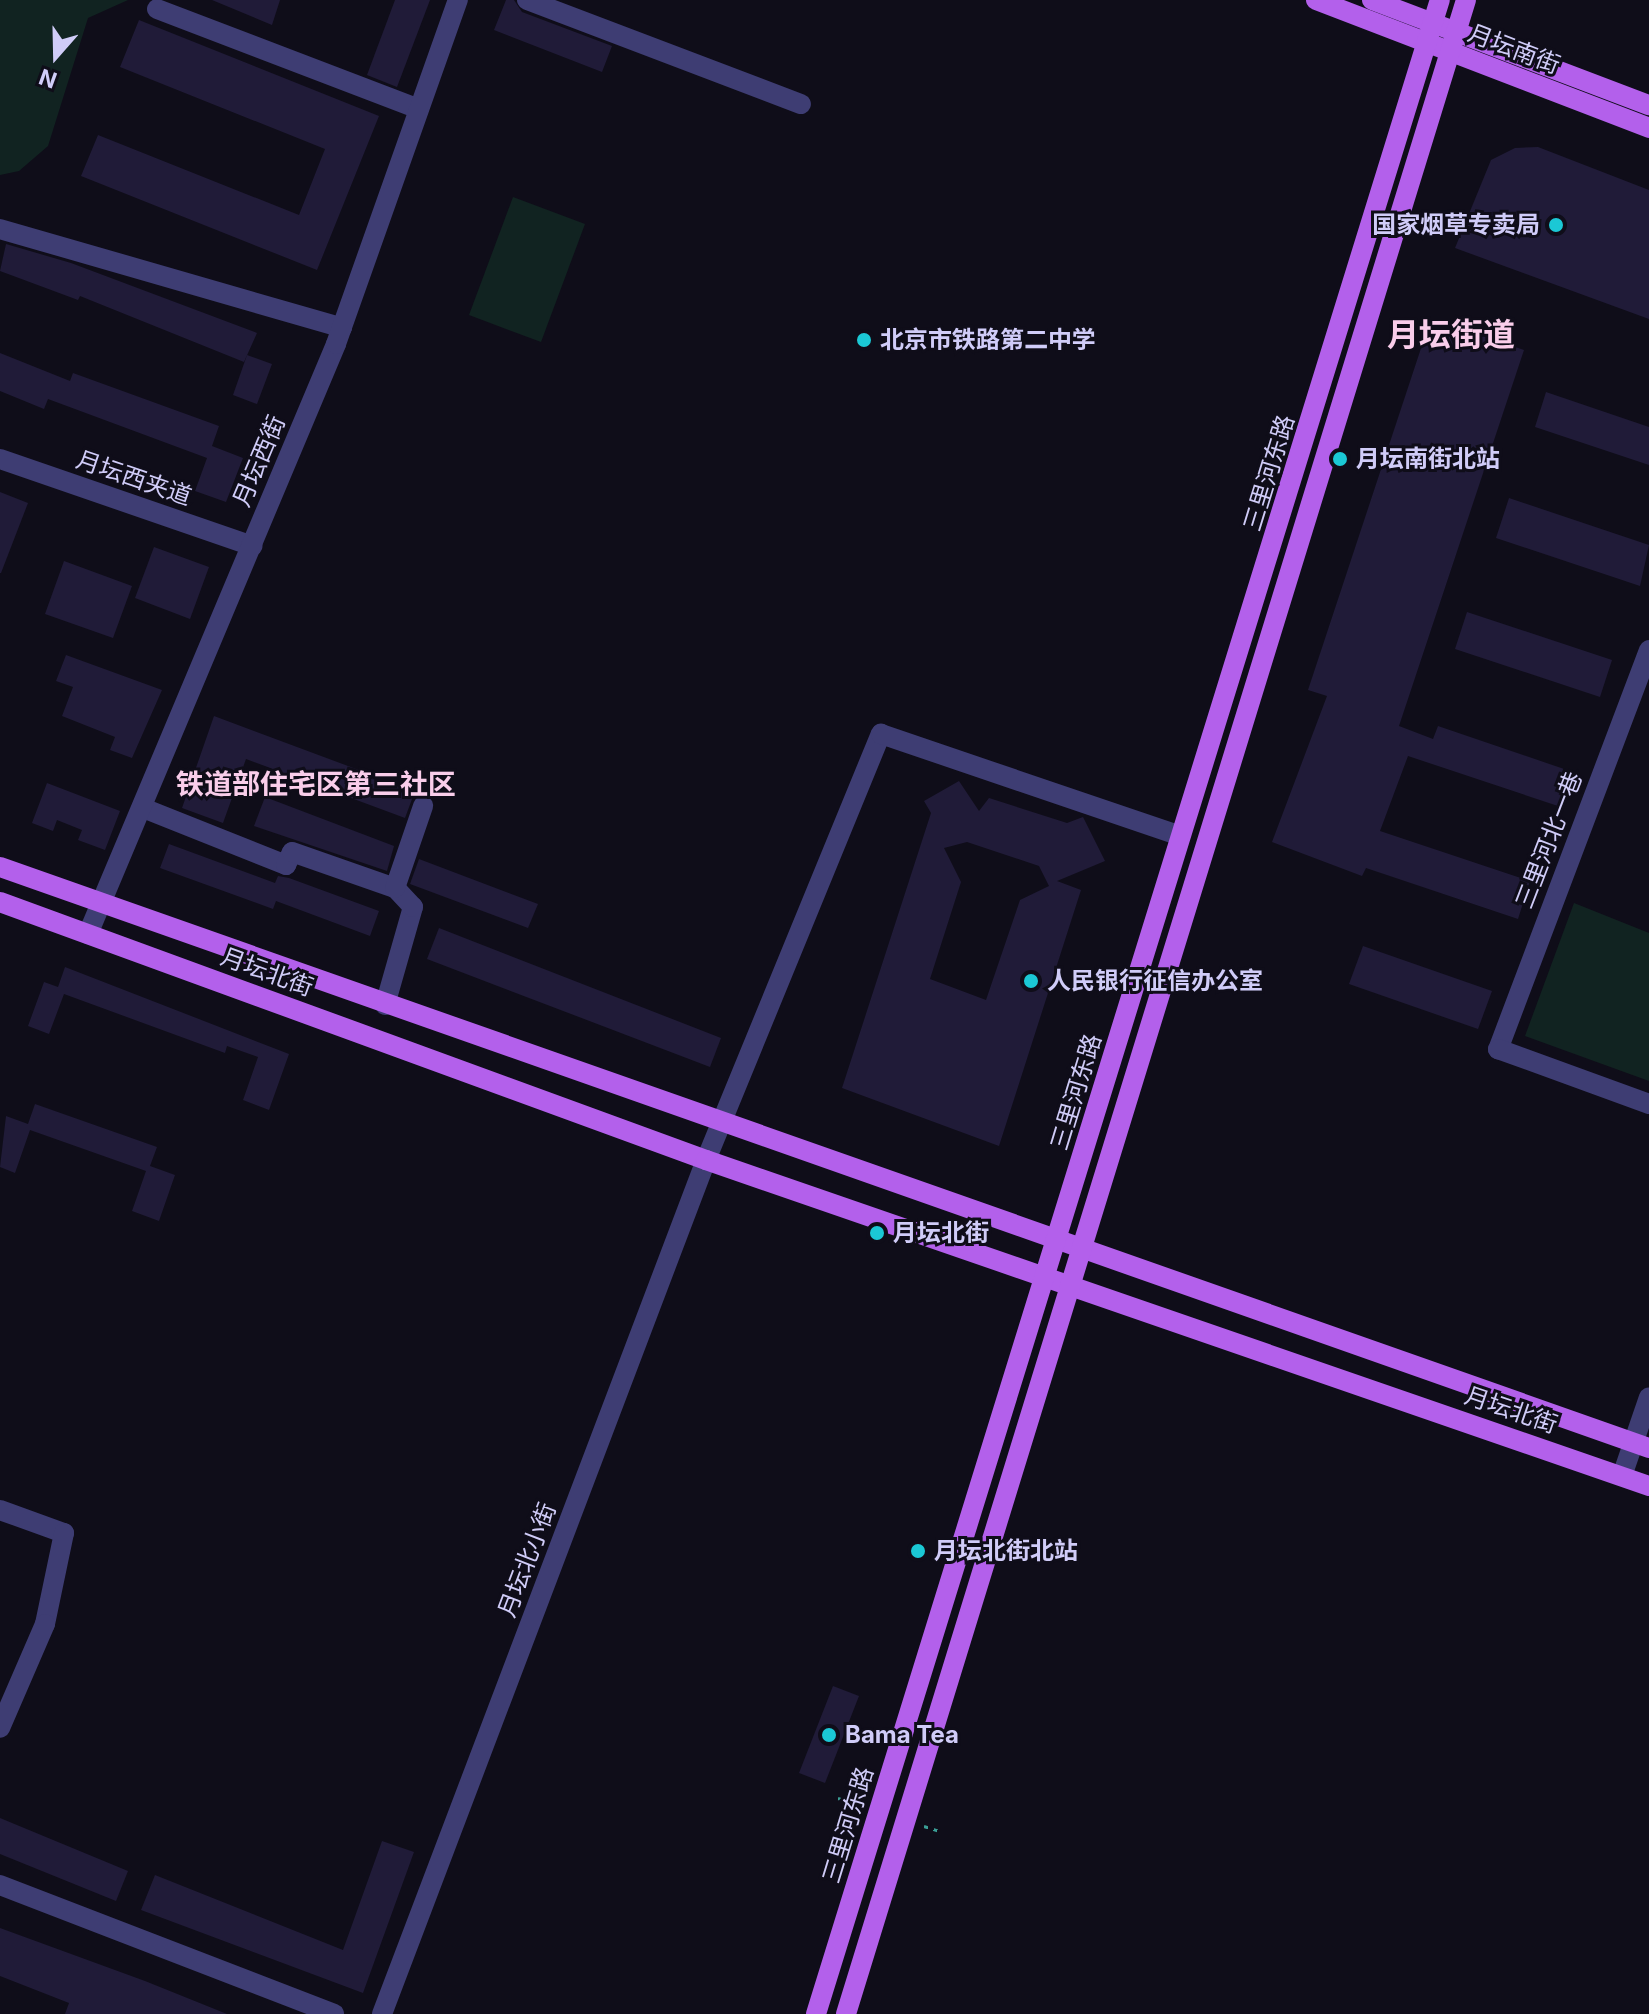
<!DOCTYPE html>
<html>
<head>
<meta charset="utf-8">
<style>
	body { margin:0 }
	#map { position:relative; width:1649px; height:2014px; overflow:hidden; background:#0f0d19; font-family:Inter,"Noto Sans SC",sans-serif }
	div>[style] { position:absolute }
	.green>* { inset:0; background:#112321 }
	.building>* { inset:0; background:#201b38 }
	.path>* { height:3px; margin-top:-1.5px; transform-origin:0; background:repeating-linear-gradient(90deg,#3a9e95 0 4px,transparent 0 10px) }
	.minor>* { height:20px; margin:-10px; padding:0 10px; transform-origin:10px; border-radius:10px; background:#3e3d73 }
	.major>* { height:20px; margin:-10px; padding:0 10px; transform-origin:10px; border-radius:10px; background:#b360eb }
	.dots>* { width:22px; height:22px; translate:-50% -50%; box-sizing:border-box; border:4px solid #0f0d19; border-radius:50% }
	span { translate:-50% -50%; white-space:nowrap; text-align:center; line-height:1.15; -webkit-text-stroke:6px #0f0d19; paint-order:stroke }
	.street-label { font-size:24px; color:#d0ccf8 }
	.poi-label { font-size:24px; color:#d0ccf8; font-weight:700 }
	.right { translate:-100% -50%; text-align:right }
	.left { translate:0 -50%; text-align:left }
	.quarter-label { font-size:28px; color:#f9cdea; font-weight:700 }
	.district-label { font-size:32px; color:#f9cdea; font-weight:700 }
	.north { position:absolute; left:16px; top:16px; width:80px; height:80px; -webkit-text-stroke:6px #0f0d19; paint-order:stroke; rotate:200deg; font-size:22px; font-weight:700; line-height:32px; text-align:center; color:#d0ccf8 }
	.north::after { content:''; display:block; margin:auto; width:28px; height:36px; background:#d0ccf8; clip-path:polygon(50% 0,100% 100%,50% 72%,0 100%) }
</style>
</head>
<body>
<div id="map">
	<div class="green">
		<i style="clip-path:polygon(0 0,128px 0,88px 18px,48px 146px,19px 171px,0 175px)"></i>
		<i style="clip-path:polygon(513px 197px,585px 224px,541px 342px,469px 315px)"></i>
		<i style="clip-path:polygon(1574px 903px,1649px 933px,1649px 1081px,1525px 1036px)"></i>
	</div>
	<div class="building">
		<i style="clip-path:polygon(212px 0,280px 0,272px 25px)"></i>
		<i style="clip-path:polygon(395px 0,430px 0,397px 87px,367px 75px)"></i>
		<i style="clip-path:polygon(506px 0,514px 0,522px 12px,612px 46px,602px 72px,494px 30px)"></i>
		<i style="clip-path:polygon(139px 20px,379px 116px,317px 270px,81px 176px,98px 135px,299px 215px,325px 149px,120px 67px)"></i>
		<i style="clip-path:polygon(1538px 147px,1649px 190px,1649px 319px,1455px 248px,1491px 160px,1515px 148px)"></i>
		<i style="clip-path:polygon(6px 244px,71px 263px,257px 333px,244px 362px,80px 296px,78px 300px,0 271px)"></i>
		<i style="clip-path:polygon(1431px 318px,1524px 350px,1399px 726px,1433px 739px,1438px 726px,1570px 771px,1558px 806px,1408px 756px,1380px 831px,1530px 881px,1518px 919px,1366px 868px,1362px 876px,1272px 842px,1327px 696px,1308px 690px)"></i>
		<i style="clip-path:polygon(0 353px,70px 381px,73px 373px,219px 426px,212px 446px,243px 458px,226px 502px,195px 491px,207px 458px,48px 399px,44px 409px,0 391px)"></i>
		<i style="clip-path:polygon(247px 355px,272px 364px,257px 404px,233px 395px)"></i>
		<i style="clip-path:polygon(1546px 392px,1649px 427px,1649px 465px,1535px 427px)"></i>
		<i style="clip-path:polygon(0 492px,28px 503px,1px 573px,0 573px)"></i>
		<i style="clip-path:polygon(1509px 498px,1649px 545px,1640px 586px,1496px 538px)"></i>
		<i style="clip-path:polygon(154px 547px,209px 567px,190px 619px,135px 598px)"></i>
		<i style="clip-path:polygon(64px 561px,132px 586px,113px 638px,45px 614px)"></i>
		<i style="clip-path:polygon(1467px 612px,1612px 660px,1600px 697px,1455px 649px)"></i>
		<i style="clip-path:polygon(66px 655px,162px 690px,132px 758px,110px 750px,115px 737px,62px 716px,73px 687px,56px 681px)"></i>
		<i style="clip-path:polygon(214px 716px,415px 791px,405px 818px,246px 759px,223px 823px,182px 808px)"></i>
		<i style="clip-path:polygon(evenodd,959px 781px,979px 811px,989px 798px,1067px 823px,1083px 817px,1105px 861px,1057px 881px,1081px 890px,999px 1146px,842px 1088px,931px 813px,924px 801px,959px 781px,967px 842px,1039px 866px,1049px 886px,1020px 900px,986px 1000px,930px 979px,961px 882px,944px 848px,967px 842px)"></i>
		<i style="clip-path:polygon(47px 783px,120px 811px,105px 850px,78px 840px,82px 830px,57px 820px,53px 831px,32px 823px)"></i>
		<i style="clip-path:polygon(265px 797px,394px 846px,387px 871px,254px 826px)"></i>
		<i style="clip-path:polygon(169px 844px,275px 883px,278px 876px,289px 878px,379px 911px,370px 936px,276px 901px,273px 909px,160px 868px)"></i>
		<i style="clip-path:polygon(419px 859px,538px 904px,528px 928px,410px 884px)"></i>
		<i style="clip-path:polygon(439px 928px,721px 1038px,710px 1067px,427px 959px)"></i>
		<i style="clip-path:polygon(1363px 946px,1492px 991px,1478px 1029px,1349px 984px)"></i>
		<i style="clip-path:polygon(65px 967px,289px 1054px,269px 1110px,243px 1100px,258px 1057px,227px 1046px,225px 1053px,64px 994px,49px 1034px,28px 1026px,44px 982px,58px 987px)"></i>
		<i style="clip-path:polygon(35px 1104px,157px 1147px,150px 1166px,175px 1175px,159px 1221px,132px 1211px,146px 1171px,30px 1130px,15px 1173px,0 1167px,6px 1116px,28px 1124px)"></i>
		<i style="clip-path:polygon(833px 1686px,859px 1696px,825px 1783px,799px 1773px)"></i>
		<i style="clip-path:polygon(0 1818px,128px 1871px,116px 1901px,0 1854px)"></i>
		<i style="clip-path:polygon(382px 1841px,414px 1852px,363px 1993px,141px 1910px,155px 1875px,343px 1950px)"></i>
		<i style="clip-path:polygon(0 1928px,145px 1981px,227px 2014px,65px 2014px,69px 2003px,0 1976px)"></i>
	</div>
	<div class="path">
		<i style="left:838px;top:1798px;width:23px;rotate:18deg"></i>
		<i style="left:924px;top:1826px;width:16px;rotate:18deg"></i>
	</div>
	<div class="minor">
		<i style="left:527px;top:0;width:293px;rotate:20.8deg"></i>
		<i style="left:157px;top:9px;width:280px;rotate:20.9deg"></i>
		<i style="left:0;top:229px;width:356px;rotate:16.1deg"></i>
		<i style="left:0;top:459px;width:267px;rotate:19deg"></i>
		<i style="left:1649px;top:650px;width:427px;rotate:110.7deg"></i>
		<i style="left:1498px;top:1049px;width:161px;rotate:20deg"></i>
		<i style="left:143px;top:808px;width:154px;rotate:21.7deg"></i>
		<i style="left:286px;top:865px;width:14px;rotate:-65deg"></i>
		<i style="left:292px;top:852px;width:109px;rotate:19.3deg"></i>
		<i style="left:88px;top:934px;width:640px;rotate:-67.2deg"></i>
		<i style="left:336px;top:344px;width:365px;rotate:-70.5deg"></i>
		<i style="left:385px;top:1005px;width:102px;rotate:-74.1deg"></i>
		<i style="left:413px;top:907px;width:26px;rotate:-133deg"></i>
		<i style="left:395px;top:888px;width:87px;rotate:-71.1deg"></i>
		<i style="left:1622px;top:1476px;width:83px;rotate:-71.1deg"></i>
		<i style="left:0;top:1510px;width:68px;rotate:19.8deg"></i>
		<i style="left:64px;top:1533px;width:93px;rotate:101.8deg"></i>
		<i style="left:45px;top:1624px;width:113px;rotate:113.4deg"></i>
		<i style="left:0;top:1885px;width:358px;rotate:21.1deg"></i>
		<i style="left:382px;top:2014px;width:913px;rotate:-69.22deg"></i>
		<i style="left:706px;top:1160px;width:461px;rotate:-67.7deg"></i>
		<i style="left:881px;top:734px;width:316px;rotate:18.8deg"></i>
	</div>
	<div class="major">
		<i style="left:1316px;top:0;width:357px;rotate:21deg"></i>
		<i style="left:1372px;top:0;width:296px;rotate:20.8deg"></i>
		<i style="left:0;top:867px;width:1748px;rotate:19.41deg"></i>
		<i style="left:0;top:902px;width:752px;rotate:20.07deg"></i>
		<i style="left:706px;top:1160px;width:998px;rotate:19.07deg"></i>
		<i style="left:816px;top:2014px;width:2108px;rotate:-72.79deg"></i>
		<i style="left:846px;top:2014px;width:2107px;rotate:-72.89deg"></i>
	</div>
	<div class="dots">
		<i style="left:1556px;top:225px;background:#1bc8d5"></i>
		<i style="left:864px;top:340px;background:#1bc8d5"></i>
		<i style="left:1340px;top:459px;background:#1bc8d5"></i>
		<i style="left:1031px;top:981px;background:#1bc8d5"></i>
		<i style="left:877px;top:1233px;background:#1bc8d5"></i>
		<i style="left:918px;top:1551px;background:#1bc8d5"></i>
		<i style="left:829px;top:1735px;background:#1bc8d5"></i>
	</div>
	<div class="street-label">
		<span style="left:1514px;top:49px;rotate:21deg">月坛南街</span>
		<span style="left:259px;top:461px;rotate:-67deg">月坛西街</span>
		<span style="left:1269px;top:473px;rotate:-73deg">三里河东路</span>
		<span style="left:134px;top:478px;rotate:19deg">月坛西夹道</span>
		<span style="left:1549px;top:840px;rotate:-69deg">三里河北一巷</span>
		<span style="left:267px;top:972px;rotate:20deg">月坛北街</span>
		<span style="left:1076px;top:1092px;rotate:-73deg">三里河东路</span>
		<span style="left:1511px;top:1410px;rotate:19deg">月坛北街</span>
		<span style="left:527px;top:1560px;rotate:-69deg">月坛北小街</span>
		<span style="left:848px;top:1825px;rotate:-73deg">三里河东路</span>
	</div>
	<div class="poi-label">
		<span class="right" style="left:1540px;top:225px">国家烟草专卖局</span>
		<span class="left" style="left:880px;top:340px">北京市铁路第二中学</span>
		<span class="left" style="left:1356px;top:459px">月坛南街北站</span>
		<span class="left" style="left:1047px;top:981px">人民银行征信办公室</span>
		<span class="left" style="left:893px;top:1233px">月坛北街</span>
		<span class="left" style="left:934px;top:1551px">月坛北街北站</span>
		<span class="left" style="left:845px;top:1735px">Bama Tea</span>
	</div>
	<div class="quarter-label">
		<span style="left:316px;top:784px">铁道部住宅区第三社区</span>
	</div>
	<div class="district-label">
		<span style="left:1451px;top:335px">月坛街道</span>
	</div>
	<div class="north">N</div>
</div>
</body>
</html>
